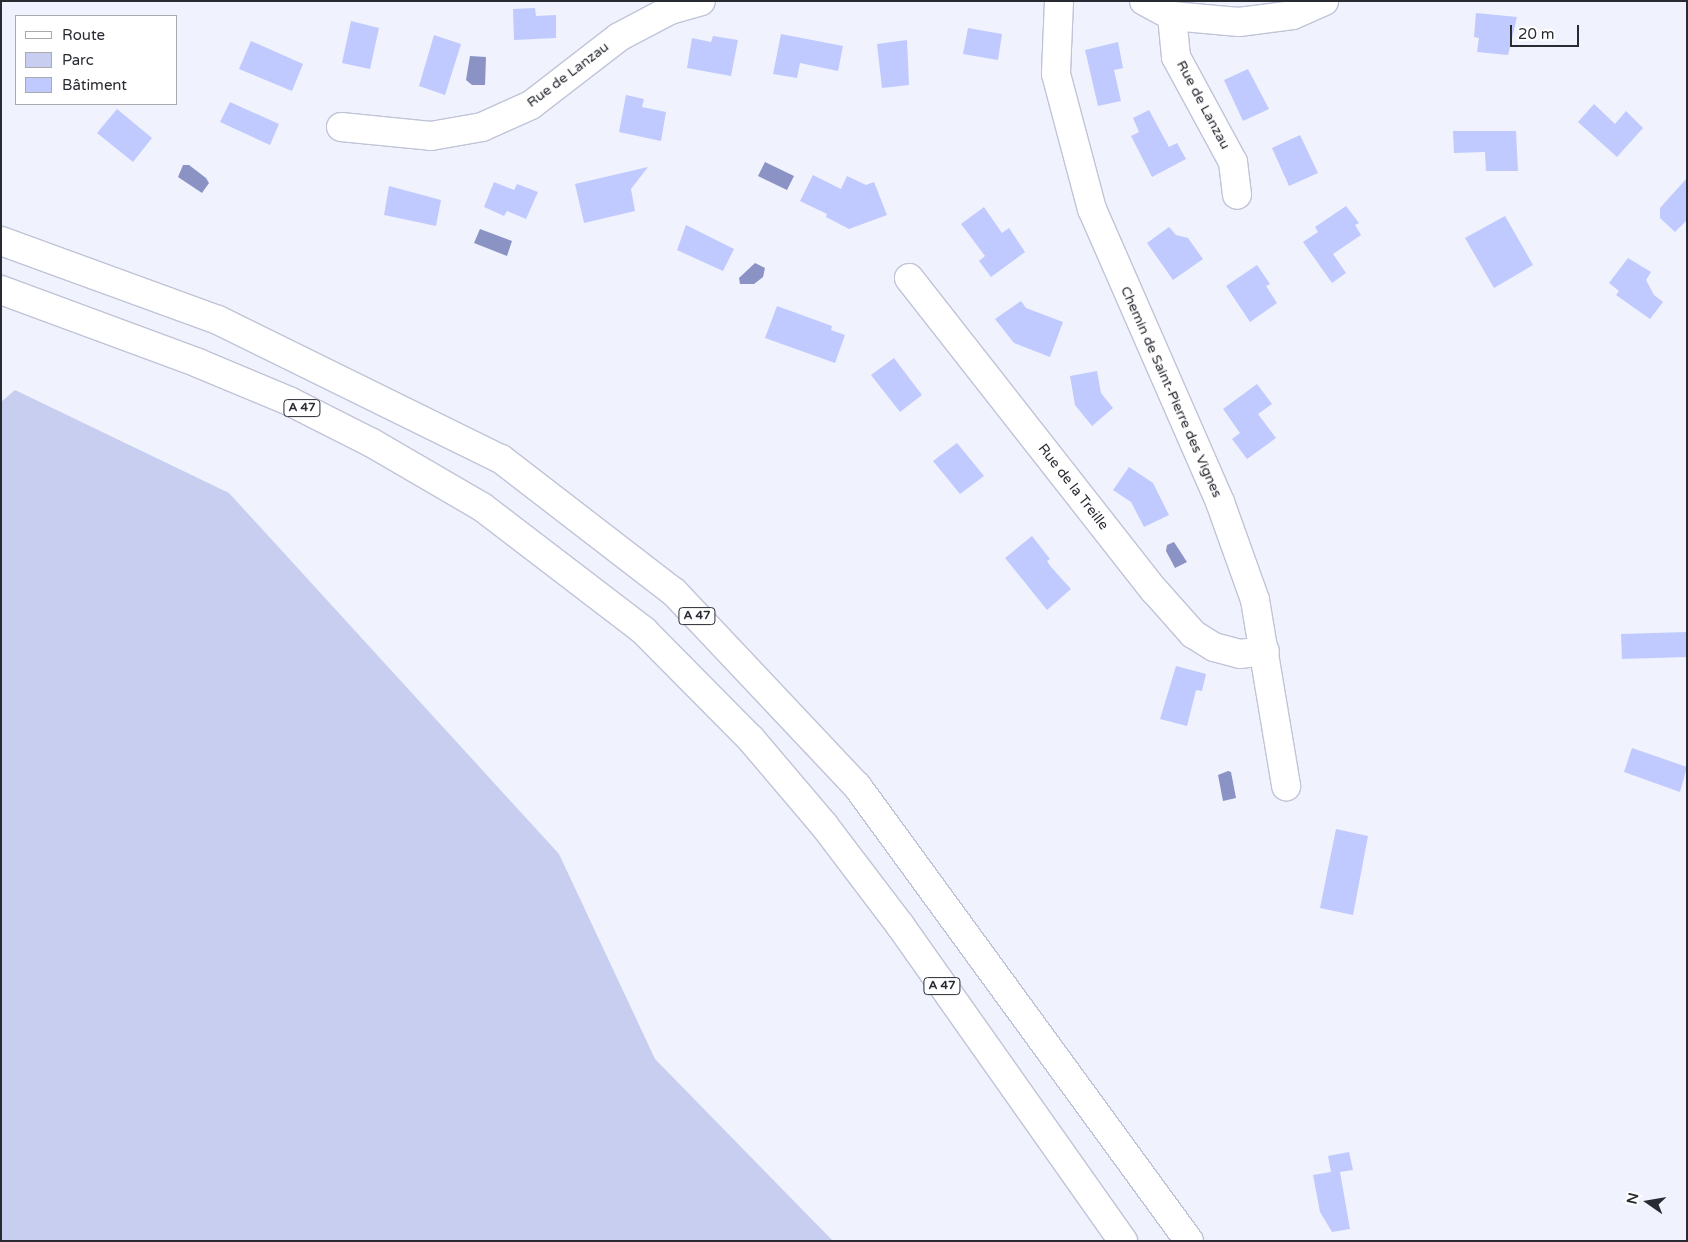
<!DOCTYPE html>
<html>
<head>
<meta charset="utf-8">
<style>
	body { margin:0 }
	#map { position:relative; width:1688px; height:1242px; overflow:hidden; background:#f0f2fe; font-family:"Varela Round",sans-serif }
	div>[style] { position:absolute }
	.green>* { inset:0; background:#c7cef0 }
	.water>* { inset:0; background:#8a93c4 }
	.building>* { inset:0; background:#c0cafe }
	.roads { filter:drop-shadow(1px 0 #c0c4d7) drop-shadow(-1px 0 #c0c4d7) drop-shadow(0 1px #c0c4d7) drop-shadow(0 -1px #c0c4d7) }
	.minor>* { height:28px; margin:-14px; padding:0 14px; transform-origin:14px; border-radius:14px; background:#fff }
	.highway>* { height:28px; margin:-14px; padding:0 14px; transform-origin:14px; border-radius:14px; background:#fff }
	span { translate:-50% -50%; white-space:nowrap; text-align:center; line-height:1.15; -webkit-text-stroke:5px #fff; paint-order:stroke }
	.shield-label span { padding:1px 4px; background:#fff; border:1px solid; border-radius:4px; -webkit-text-stroke-width:0 }
	.shield-label { font-size:12px; color:#292b32; font-weight:700 }
	.street-label { font-size:14px; color:#292b32 }
	.frame { position:absolute; inset:0; border:2px solid #292b32; pointer-events:none }
	.legend { position:absolute; left:15px; top:15px; width:162px; height:90px; box-sizing:border-box; background:#fff; border:1px solid #a9aaad; margin:0; padding:6px 9px; list-style:none; font-size:15px; color:#292b32 }
	.legend li { display:flex; align-items:center; gap:10px; height:25px }
	.legend b { width:25px; border:1px solid #a9aaad }
	.north { position:absolute; left:1623px; top:1177px; width:50px; height:50px; -webkit-text-stroke:4px #fff; paint-order:stroke; rotate:283deg; font-size:14px; font-weight:700; line-height:20px; text-align:center; color:#292b32 }
	.north::after { content:''; display:block; margin:auto; width:18px; height:22px; background:#292b32; clip-path:polygon(50% 0,100% 100%,50% 72%,0 100%) }
	.scale { position:absolute; left:1510px; top:25px; width:69px; height:22px; box-sizing:border-box; border:2px solid #292b32; border-top:0; padding-left:6px; font-size:15px; line-height:18px; white-space:nowrap; color:#292b32; -webkit-text-stroke:4px #fff; paint-order:stroke }
</style>
</head>
<body>
<div id="map">
	<div class="green">
		<i style="clip-path:polygon(15px 390px,229px 493px,559px 854px,655px 1059px,833px 1241px,1px 1241px,1px 402px)"></i>
	</div>
	<div class="water">
		<i style="clip-path:polygon(470px 56px,486px 57px,485px 85px,472px 85px,466px 80px)"></i>
		<i style="clip-path:polygon(765px 162px,794px 176px,787px 190px,758px 176px)"></i>
		<i style="clip-path:polygon(183px 165px,189px 165px,206px 178px,209px 183px,202px 193px,178px 177px)"></i>
		<i style="clip-path:polygon(480px 229px,512px 241px,507px 256px,474px 243px)"></i>
		<i style="clip-path:polygon(755px 263px,765px 268px,763px 277px,754px 284px,740px 284px,739px 278px)"></i>
		<i style="clip-path:polygon(1174px 542px,1187px 562px,1175px 568px,1166px 551px,1167px 545px)"></i>
		<i style="clip-path:polygon(1228px 771px,1231px 772px,1236px 798px,1223px 801px,1218px 775px)"></i>
	</div>
	<div class="building">
		<i style="clip-path:polygon(535px 8px,536px 16px,556px 15px,556px 38px,514px 40px,513px 9px)"></i>
		<i style="clip-path:polygon(1476px 13px,1517px 17px,1508px 55px,1477px 52px,1479px 38px,1474px 37px)"></i>
		<i style="clip-path:polygon(351px 21px,379px 28px,370px 69px,342px 63px)"></i>
		<i style="clip-path:polygon(968px 28px,1002px 34px,998px 60px,963px 54px)"></i>
		<i style="clip-path:polygon(781px 34px,843px 46px,838px 71px,800px 63px,797px 78px,773px 74px)"></i>
		<i style="clip-path:polygon(434px 35px,461px 44px,445px 95px,419px 86px)"></i>
		<i style="clip-path:polygon(713px 36px,738px 40px,731px 76px,687px 68px,692px 38px,711px 42px)"></i>
		<i style="clip-path:polygon(907px 40px,909px 85px,882px 88px,877px 44px)"></i>
		<i style="clip-path:polygon(251px 41px,303px 64px,292px 91px,239px 69px)"></i>
		<i style="clip-path:polygon(1118px 42px,1123px 68px,1114px 70px,1121px 101px,1098px 106px,1085px 50px)"></i>
		<i style="clip-path:polygon(1248px 69px,1269px 109px,1243px 121px,1224px 80px)"></i>
		<i style="clip-path:polygon(626px 95px,644px 99px,642px 107px,666px 112px,661px 141px,619px 132px)"></i>
		<i style="clip-path:polygon(230px 102px,279px 124px,270px 145px,220px 122px)"></i>
		<i style="clip-path:polygon(1594px 104px,1615px 124px,1626px 111px,1643px 128px,1617px 157px,1578px 122px)"></i>
		<i style="clip-path:polygon(117px 109px,152px 138px,133px 162px,97px 133px)"></i>
		<i style="clip-path:polygon(1149px 110px,1169px 147px,1177px 143px,1186px 159px,1152px 177px,1131px 136px,1139px 132px,1133px 118px)"></i>
		<i style="clip-path:polygon(1453px 131px,1516px 131px,1518px 171px,1486px 171px,1485px 152px,1454px 153px)"></i>
		<i style="clip-path:polygon(1300px 135px,1318px 173px,1289px 186px,1272px 148px)"></i>
		<i style="clip-path:polygon(648px 167px,631px 189px,635px 211px,584px 223px,575px 184px)"></i>
		<i style="clip-path:polygon(813px 175px,841px 189px,847px 176px,866px 185px,874px 182px,887px 215px,849px 229px,826px 217px,827px 214px,800px 201px)"></i>
		<i style="clip-path:polygon(1687px 178px,1687px 220px,1675px 232px,1660px 218px,1660px 208px)"></i>
		<i style="clip-path:polygon(494px 182px,514px 190px,517px 184px,538px 192px,526px 219px,507px 211px,504px 216px,484px 207px)"></i>
		<i style="clip-path:polygon(389px 186px,441px 200px,436px 226px,384px 215px)"></i>
		<i style="clip-path:polygon(1346px 206px,1359px 223px,1355px 225px,1361px 235px,1333px 254px,1346px 273px,1332px 283px,1303px 242px,1318px 232px,1315px 227px)"></i>
		<i style="clip-path:polygon(984px 207px,1002px 233px,1009px 228px,1025px 252px,991px 277px,979px 261px,985px 256px,961px 224px)"></i>
		<i style="clip-path:polygon(1505px 216px,1533px 265px,1494px 288px,1465px 238px)"></i>
		<i style="clip-path:polygon(686px 225px,734px 249px,723px 271px,677px 250px)"></i>
		<i style="clip-path:polygon(1169px 227px,1176px 235px,1188px 238px,1203px 259px,1173px 280px,1147px 243px)"></i>
		<i style="clip-path:polygon(1628px 258px,1651px 272px,1646px 280px,1654px 295px,1663px 302px,1650px 319px,1616px 295px,1619px 291px,1609px 283px)"></i>
		<i style="clip-path:polygon(1257px 265px,1270px 284px,1266px 286px,1277px 303px,1250px 322px,1226px 286px)"></i>
		<i style="clip-path:polygon(1021px 301px,1026px 308px,1063px 322px,1050px 357px,1014px 343px,995px 319px)"></i>
		<i style="clip-path:polygon(777px 306px,832px 326px,831px 330px,845px 335px,835px 363px,765px 338px)"></i>
		<i style="clip-path:polygon(894px 358px,922px 395px,900px 412px,871px 375px)"></i>
		<i style="clip-path:polygon(1097px 371px,1101px 393px,1113px 408px,1092px 426px,1075px 405px,1070px 376px)"></i>
		<i style="clip-path:polygon(1257px 384px,1272px 404px,1258px 414px,1276px 438px,1247px 459px,1232px 439px,1240px 433px,1223px 409px)"></i>
		<i style="clip-path:polygon(957px 443px,984px 476px,960px 494px,933px 461px)"></i>
		<i style="clip-path:polygon(1129px 467px,1153px 483px,1169px 515px,1144px 527px,1131px 502px,1113px 490px)"></i>
		<i style="clip-path:polygon(1032px 536px,1050px 559px,1047px 561px,1051px 567px,1071px 589px,1047px 610px,1005px 558px)"></i>
		<i style="clip-path:polygon(1687px 632px,1687px 657px,1622px 659px,1621px 634px)"></i>
		<i style="clip-path:polygon(1176px 666px,1206px 674px,1202px 691px,1196px 690px,1187px 726px,1160px 719px)"></i>
		<i style="clip-path:polygon(1632px 748px,1687px 767px,1680px 792px,1624px 772px)"></i>
		<i style="clip-path:polygon(1336px 829px,1368px 836px,1353px 915px,1320px 908px)"></i>
		<i style="clip-path:polygon(1349px 1152px,1353px 1170px,1340px 1172px,1350px 1229px,1332px 1232px,1320px 1212px,1313px 1175px,1331px 1172px,1328px 1156px)"></i>
	</div>
	<div class="roads">
		<div class="minor">
			<i style="left:1059px;top:1px;width:73px;rotate:92.4deg"></i>
			<i style="left:1056px;top:74px;width:140px;rotate:75.1deg"></i>
			<i style="left:1092px;top:209px;width:320px;rotate:66.4deg"></i>
			<i style="left:1220px;top:502px;width:104px;rotate:70.3deg"></i>
			<i style="left:1255px;top:600px;width:189px;rotate:80.5deg"></i>
			<i style="left:1144px;top:1px;width:32px;rotate:28deg"></i>
			<i style="left:1172px;top:16px;width:67px;rotate:5.1deg"></i>
			<i style="left:1239px;top:22px;width:54px;rotate:-7.4deg"></i>
			<i style="left:1293px;top:15px;width:34px;rotate:-24deg"></i>
			<i style="left:1172px;top:16px;width:41px;rotate:84.4deg"></i>
			<i style="left:1176px;top:57px;width:119px;rotate:61.5deg"></i>
			<i style="left:1233px;top:162px;width:33px;rotate:83deg"></i>
			<i style="left:341px;top:127px;width:90px;rotate:5.7deg"></i>
			<i style="left:431px;top:136px;width:52px;rotate:-10deg"></i>
			<i style="left:482px;top:127px;width:54px;rotate:-24.2deg"></i>
			<i style="left:531px;top:105px;width:111px;rotate:-37.7deg"></i>
			<i style="left:619px;top:37px;width:58px;rotate:-27.9deg"></i>
			<i style="left:670px;top:10px;width:32px;rotate:-16deg"></i>
			<i style="left:909px;top:278px;width:397px;rotate:51.9deg"></i>
			<i style="left:1154px;top:590px;width:59px;rotate:48.4deg"></i>
			<i style="left:1193px;top:634px;width:25px;rotate:32deg"></i>
			<i style="left:1214px;top:647px;width:27px;rotate:15deg"></i>
			<i style="left:1240px;top:654px;width:25px;rotate:-7deg"></i>
		</div>
		<div class="highway">
			<i style="left:1px;top:241px;width:231px;rotate:20deg"></i>
			<i style="left:218px;top:320px;width:315px;rotate:26.2deg"></i>
			<i style="left:501px;top:459px;width:218px;rotate:37.6deg"></i>
			<i style="left:674px;top:592px;width:267px;rotate:46.7deg"></i>
			<i style="left:857px;top:786px;width:563px;rotate:53.88deg"></i>
			<i style="left:1px;top:290px;width:210px;rotate:20.3deg"></i>
			<i style="left:198px;top:363px;width:99px;rotate:22.7deg"></i>
			<i style="left:289px;top:401px;width:93px;rotate:26.8deg"></i>
			<i style="left:372px;top:443px;width:127px;rotate:30.2deg"></i>
			<i style="left:482px;top:507px;width:204px;rotate:37.4deg"></i>
			<i style="left:644px;top:631px;width:152px;rotate:45.3deg"></i>
			<i style="left:751px;top:739px;width:113px;rotate:49.7deg"></i>
			<i style="left:824px;top:825px;width:126px;rotate:52.8deg"></i>
			<i style="left:900px;top:925px;width:387px;rotate:54.8deg"></i>
		</div>
	</div>
	<div class="shield-label">
		<span style="left:302px;top:408px">A 47</span>
		<span style="left:697px;top:616px">A 47</span>
		<span style="left:942px;top:986px">A 47</span>
	</div>
	<div class="street-label">
		<span style="left:568px;top:75px;rotate:-37deg">Rue de Lanzau</span>
		<span style="left:1203px;top:105px;rotate:62deg">Rue de Lanzau</span>
		<span style="left:1171px;top:392px;rotate:66deg">Chemin de Saint-Pierre des Vignes</span>
		<span style="left:1073px;top:487px;rotate:52deg">Rue de la Treille</span>
	</div>
	<div class="frame"></div>
	<ul class="legend">
	<li><b style="height:6px;background:#fff"></b>Route</li>
	<li><b style="height:14px;background:#c7cef0"></b>Parc</li>
	<li><b style="height:14px;background:#c0cafe"></b>Bâtiment</li>
	</ul>
	<div class="north">N</div>
	<div class="scale">20 m</div>
</div>
</body>
</html>
